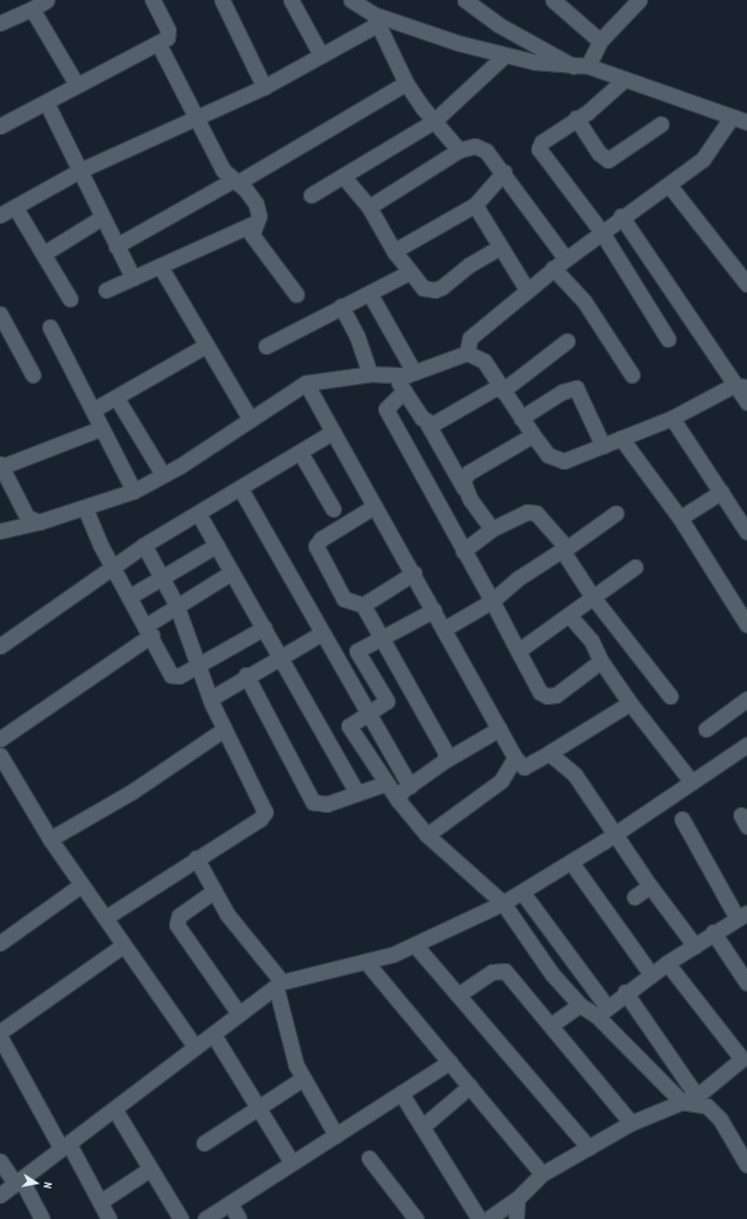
<!DOCTYPE html>
<html>
<head>
<meta charset="utf-8">
<style>
	body { margin:0 }
	#map { position:relative; width:747px; height:1219px; overflow:hidden; background:#18222e; font-family:"PT Sans Narrow",sans-serif }
	div>[style] { position:absolute }
	.roads { filter:drop-shadow(1px 0 #363e47) drop-shadow(-1px 0 #363e47) drop-shadow(0 1px #363e47) drop-shadow(0 -1px #363e47) }
	.minor>* { height:15px; margin:-7.5px; padding:0 7.5px; transform-origin:7.5px; border-radius:7.5px; background:#55606d }
	span { translate:-50% -50%; white-space:nowrap; text-align:center; line-height:1.15; -webkit-text-stroke:3.5px #0f1924; paint-order:stroke }
	.north { position:absolute; left:16px; top:1163px; width:40px; height:40px; -webkit-text-stroke:3px #0f1924; paint-order:stroke; rotate:101deg; font-size:11px; font-weight:700; line-height:16px; text-align:center; color:#e7eef6 }
	.north::after { content:''; display:block; margin:auto; width:14px; height:18px; background:#e7eef6; clip-path:polygon(50% 0,100% 100%,50% 72%,0 100%) }
</style>
</head>
<body>
<div id="map">
	<div class="roads">
		<div class="minor">
			<i style="left:222px;top:0;width:97px;rotate:64.2deg"></i>
			<i style="left:291px;top:0;width:63px;rotate:61.4deg"></i>
			<i style="left:351px;top:0;width:26px;rotate:32deg"></i>
			<i style="left:373px;top:14px;width:90px;rotate:18.8deg"></i>
			<i style="left:458px;top:43px;width:79px;rotate:13.9deg"></i>
			<i style="left:535px;top:62px;width:53px;rotate:4.3deg"></i>
			<i style="left:588px;top:66px;width:169px;rotate:19.4deg"></i>
			<i style="left:465px;top:0;width:42px;rotate:36.3deg"></i>
			<i style="left:499px;top:25px;width:85px;rotate:29deg"></i>
			<i style="left:553px;top:0;width:62px;rotate:41.1deg"></i>
			<i style="left:32px;top:9px;width:17px;rotate:-31deg"></i>
			<i style="left:373px;top:14px;width:76px;rotate:64.4deg"></i>
			<i style="left:406px;top:83px;width:30px;rotate:56deg"></i>
			<i style="left:423px;top:108px;width:55px;rotate:49.4deg"></i>
			<i style="left:459px;top:150px;width:16px;rotate:-14deg"></i>
			<i style="left:475px;top:146px;width:12px;rotate:24deg"></i>
			<i style="left:486px;top:151px;width:134px;rotate:53.5deg"></i>
			<i style="left:566px;top:259px;width:170px;rotate:-36.1deg"></i>
			<i style="left:703px;top:159px;width:50px;rotate:-55.7deg"></i>
			<i style="left:0;top:23px;width:35px;rotate:-24deg"></i>
			<i style="left:32px;top:9px;width:88px;rotate:59.4deg"></i>
			<i style="left:158px;top:43px;width:143px;rotate:62.9deg"></i>
			<i style="left:223px;top:170px;width:30px;rotate:41deg"></i>
			<i style="left:246px;top:190px;width:17px;rotate:54deg"></i>
			<i style="left:256px;top:204px;width:12px;rotate:76deg"></i>
			<i style="left:259px;top:216px;width:20px;rotate:110deg"></i>
			<i style="left:252px;top:235px;width:74px;rotate:53.3deg"></i>
			<i style="left:588px;top:66px;width:28px;rotate:-64deg"></i>
			<i style="left:600px;top:41px;width:57px;rotate:-46.4deg"></i>
			<i style="left:625px;top:79px;width:50px;rotate:138.3deg"></i>
			<i style="left:588px;top:112px;width:55px;rotate:146.9deg"></i>
			<i style="left:542px;top:142px;width:8px;rotate:113deg"></i>
			<i style="left:539px;top:149px;width:103px;rotate:52.9deg"></i>
			<i style="left:601px;top:231px;width:127px;rotate:58.2deg"></i>
			<i style="left:47px;top:104px;width:194px;rotate:63.7deg"></i>
			<i style="left:576px;top:118px;width:42px;rotate:56.7deg"></i>
			<i style="left:599px;top:153px;width:11px;rotate:38deg"></i>
			<i style="left:608px;top:160px;width:64px;rotate:-34.2deg"></i>
			<i style="left:0;top:126px;width:189px;rotate:-27.8deg"></i>
			<i style="left:167px;top:38px;width:8px;rotate:-83deg"></i>
			<i style="left:168px;top:30px;width:34px;rotate:-117deg"></i>
			<i style="left:343px;top:176px;width:40px;rotate:50deg"></i>
			<i style="left:369px;top:207px;width:51px;rotate:60.4deg"></i>
			<i style="left:394px;top:251px;width:47px;rotate:51.9deg"></i>
			<i style="left:423px;top:288px;width:12px;rotate:9deg"></i>
			<i style="left:435px;top:290px;width:8px;rotate:-23deg"></i>
			<i style="left:442px;top:287px;width:35px;rotate:-39deg"></i>
			<i style="left:469px;top:265px;width:34px;rotate:-30deg"></i>
			<i style="left:237px;top:183px;width:196px;rotate:-30.6deg"></i>
			<i style="left:669px;top:185px;width:126px;rotate:51.8deg"></i>
			<i style="left:311px;top:195px;width:144px;rotate:-31deg"></i>
			<i style="left:434px;top:121px;width:97px;rotate:-42.9deg"></i>
			<i style="left:475px;top:205px;width:100px;rotate:58.5deg"></i>
			<i style="left:15px;top:207px;width:107px;rotate:59.1deg"></i>
			<i style="left:369px;top:207px;width:107px;rotate:-32.3deg"></i>
			<i style="left:0;top:215px;width:93px;rotate:-29.1deg"></i>
			<i style="left:81px;top:170px;width:201px;rotate:-24.4deg"></i>
			<i style="left:264px;top:87px;width:130px;rotate:-28.9deg"></i>
			<i style="left:621px;top:216px;width:225px;rotate:55.9deg"></i>
			<i style="left:116px;top:246px;width:134px;rotate:-29.4deg"></i>
			<i style="left:394px;top:251px;width:93px;rotate:-29.6deg"></i>
			<i style="left:475px;top:205px;width:44px;rotate:-48.7deg"></i>
			<i style="left:43px;top:254px;width:70px;rotate:-31.7deg"></i>
			<i style="left:160px;top:266px;width:178px;rotate:59.5deg"></i>
			<i style="left:553px;top:268px;width:45px;rotate:46.8deg"></i>
			<i style="left:584px;top:301px;width:88px;rotate:57deg"></i>
			<i style="left:106px;top:290px;width:163px;rotate:-24.2deg"></i>
			<i style="left:370px;top:294px;width:90px;rotate:60.6deg"></i>
			<i style="left:341px;top:306px;width:34px;rotate:62deg"></i>
			<i style="left:357px;top:336px;width:40px;rotate:71.1deg"></i>
			<i style="left:370px;top:374px;width:37px;rotate:2deg"></i>
			<i style="left:407px;top:375px;width:64px;rotate:-20.1deg"></i>
			<i style="left:467px;top:353px;width:19px;rotate:25deg"></i>
			<i style="left:484px;top:361px;width:89px;rotate:56.5deg"></i>
			<i style="left:533px;top:435px;width:75px;rotate:149.7deg"></i>
			<i style="left:468px;top:473px;width:9px;rotate:122deg"></i>
			<i style="left:463px;top:481px;width:19px;rotate:69deg"></i>
			<i style="left:470px;top:499px;width:37px;rotate:54deg"></i>
			<i style="left:0;top:314px;width:69px;rotate:61.6deg"></i>
			<i style="left:50px;top:327px;width:184px;rotate:62.9deg"></i>
			<i style="left:266px;top:346px;width:162px;rotate:-27.2deg"></i>
			<i style="left:467px;top:353px;width:15px;rotate:-79deg"></i>
			<i style="left:470px;top:338px;width:124px;rotate:-39.5deg"></i>
			<i style="left:306px;top:383px;width:56px;rotate:61.1deg"></i>
			<i style="left:399px;top:383px;width:42px;rotate:56.7deg"></i>
			<i style="left:422px;top:418px;width:13px;rotate:29deg"></i>
			<i style="left:433px;top:424px;width:76px;rotate:-29.9deg"></i>
			<i style="left:404px;top:391px;width:25px;rotate:135deg"></i>
			<i style="left:386px;top:409px;width:219px;rotate:61.1deg"></i>
			<i style="left:492px;top:601px;width:33px;rotate:-41deg"></i>
			<i style="left:517px;top:579px;width:54px;rotate:-32.8deg"></i>
			<i style="left:502px;top:391px;width:82px;rotate:-37.6deg"></i>
			<i style="left:116px;top:397px;width:91px;rotate:58.9deg"></i>
			<i style="left:93px;top:410px;width:131px;rotate:-29.7deg"></i>
			<i style="left:521px;top:418px;width:49px;rotate:-32.4deg"></i>
			<i style="left:562px;top:392px;width:15px;rotate:-16deg"></i>
			<i style="left:576px;top:388px;width:64px;rotate:65deg"></i>
			<i style="left:672px;top:418px;width:136px;rotate:56.7deg"></i>
			<i style="left:427px;top:423px;width:75px;rotate:60.4deg"></i>
			<i style="left:533px;top:435px;width:25px;rotate:53deg"></i>
			<i style="left:548px;top:455px;width:17px;rotate:21deg"></i>
			<i style="left:564px;top:461px;width:116px;rotate:-21.7deg"></i>
			<i style="left:672px;top:418px;width:70px;rotate:-28deg"></i>
			<i style="left:734px;top:385px;width:13px;rotate:9deg"></i>
			<i style="left:621px;top:438px;width:99px;rotate:53.6deg"></i>
			<i style="left:680px;top:518px;width:126px;rotate:57.9deg"></i>
			<i style="left:300px;top:452px;width:66px;rotate:59.9deg"></i>
			<i style="left:0;top:464px;width:59px;rotate:63deg"></i>
			<i style="left:27px;top:517px;width:13px;rotate:23deg"></i>
			<i style="left:39px;top:522px;width:100px;rotate:-18.1deg"></i>
			<i style="left:134px;top:491px;width:52px;rotate:-28.5deg"></i>
			<i style="left:180px;top:466px;width:151px;rotate:-33.4deg"></i>
			<i style="left:306px;top:383px;width:65px;rotate:-8deg"></i>
			<i style="left:1px;top:467px;width:108px;rotate:-21.1deg"></i>
			<i style="left:240px;top:488px;width:343px;rotate:60.3deg"></i>
			<i style="left:85px;top:508px;width:41px;rotate:67.2deg"></i>
			<i style="left:101px;top:546px;width:147px;rotate:61.5deg"></i>
			<i style="left:171px;top:675px;width:8px;rotate:7deg"></i>
			<i style="left:179px;top:676px;width:98px;rotate:-29.5deg"></i>
			<i style="left:198px;top:513px;width:322px;rotate:60.4deg"></i>
			<i style="left:680px;top:518px;width:49px;rotate:-32.4deg"></i>
			<i style="left:0;top:531px;width:40px;rotate:-13deg"></i>
			<i style="left:567px;top:548px;width:60px;rotate:-35.5deg"></i>
			<i style="left:463px;top:551px;width:36px;rotate:-37deg"></i>
			<i style="left:492px;top:529px;width:39px;rotate:-26deg"></i>
			<i style="left:527px;top:512px;width:9px;rotate:6deg"></i>
			<i style="left:536px;top:513px;width:47px;rotate:48.5deg"></i>
			<i style="left:567px;top:548px;width:5px;rotate:158deg"></i>
			<i style="left:562px;top:550px;width:55px;rotate:56.9deg"></i>
			<i style="left:592px;top:596px;width:127px;rotate:52deg"></i>
			<i style="left:414px;top:573px;width:60px;rotate:147.9deg"></i>
			<i style="left:363px;top:605px;width:170px;rotate:60.7deg"></i>
			<i style="left:446px;top:753px;width:8px;rotate:104deg"></i>
			<i style="left:444px;top:761px;width:52px;rotate:144.5deg"></i>
			<i style="left:402px;top:791px;width:10px;rotate:114deg"></i>
			<i style="left:398px;top:800px;width:45px;rotate:50.4deg"></i>
			<i style="left:427px;top:835px;width:102px;rotate:41.8deg"></i>
			<i style="left:503px;top:903px;width:86px;rotate:55.4deg"></i>
			<i style="left:552px;top:974px;width:42px;rotate:47.9deg"></i>
			<i style="left:580px;top:1005px;width:20px;rotate:33deg"></i>
			<i style="left:129px;top:597px;width:102px;rotate:-30.6deg"></i>
			<i style="left:363px;top:605px;width:20px;rotate:-162deg"></i>
			<i style="left:344px;top:599px;width:60px;rotate:-117.8deg"></i>
			<i style="left:316px;top:546px;width:9px;rotate:-54deg"></i>
			<i style="left:321px;top:539px;width:63px;rotate:-31.4deg"></i>
			<i style="left:569px;top:615px;width:33px;rotate:49deg"></i>
			<i style="left:591px;top:640px;width:23px;rotate:65deg"></i>
			<i style="left:601px;top:661px;width:51px;rotate:55.4deg"></i>
			<i style="left:147px;top:625px;width:100px;rotate:-31.9deg"></i>
			<i style="left:444px;top:629px;width:56px;rotate:-30.3deg"></i>
			<i style="left:492px;top:601px;width:56px;rotate:62.5deg"></i>
			<i style="left:518px;top:651px;width:144px;rotate:-35.7deg"></i>
			<i style="left:0;top:646px;width:176px;rotate:-35deg"></i>
			<i style="left:144px;top:545px;width:220px;rotate:-30.9deg"></i>
			<i style="left:333px;top:432px;width:373px;rotate:60.8deg"></i>
			<i style="left:515px;top:758px;width:13px;rotate:45deg"></i>
			<i style="left:524px;top:767px;width:29px;rotate:-29deg"></i>
			<i style="left:549px;top:753px;width:34px;rotate:40deg"></i>
			<i style="left:575px;top:775px;width:134px;rotate:56deg"></i>
			<i style="left:650px;top:886px;width:19px;rotate:145deg"></i>
			<i style="left:518px;top:651px;width:47px;rotate:61.8deg"></i>
			<i style="left:540px;top:692px;width:8px;rotate:30deg"></i>
			<i style="left:547px;top:696px;width:9px;rotate:-6deg"></i>
			<i style="left:556px;top:695px;width:56px;rotate:-37.1deg"></i>
			<i style="left:246px;top:675px;width:144px;rotate:62.2deg"></i>
			<i style="left:313px;top:802px;width:14px;rotate:8deg"></i>
			<i style="left:327px;top:804px;width:60px;rotate:-19.3deg"></i>
			<i style="left:210px;top:699px;width:130px;rotate:-30.5deg"></i>
			<i style="left:706px;top:729px;width:51px;rotate:-36.2deg"></i>
			<i style="left:0;top:739px;width:184px;rotate:-34.4deg"></i>
			<i style="left:549px;top:753px;width:95px;rotate:-31.7deg"></i>
			<i style="left:630px;top:703px;width:99px;rotate:52deg"></i>
			<i style="left:0;top:755px;width:98px;rotate:59.2deg"></i>
			<i style="left:50px;top:839px;width:254px;rotate:55.1deg"></i>
			<i style="left:444px;top:761px;width:64px;rotate:-30.2deg"></i>
			<i style="left:398px;top:800px;width:89px;rotate:-123.5deg"></i>
			<i style="left:349px;top:726px;width:45px;rotate:-33.3deg"></i>
			<i style="left:387px;top:701px;width:58px;rotate:-121deg"></i>
			<i style="left:357px;top:651px;width:87px;rotate:-28deg"></i>
			<i style="left:741px;top:815px;width:13px;rotate:61deg"></i>
			<i style="left:682px;top:819px;width:113px;rotate:60.9deg"></i>
			<i style="left:427px;top:835px;width:92px;rotate:-36.1deg"></i>
			<i style="left:501px;top:781px;width:27px;rotate:-59deg"></i>
			<i style="left:50px;top:839px;width:96px;rotate:-30deg"></i>
			<i style="left:133px;top:791px;width:109px;rotate:-34.1deg"></i>
			<i style="left:196px;top:858px;width:64px;rotate:61deg"></i>
			<i style="left:227px;top:914px;width:87px;rotate:51deg"></i>
			<i style="left:571px;top:862px;width:138px;rotate:54.5deg"></i>
			<i style="left:650px;top:886px;width:75px;rotate:53.1deg"></i>
			<i style="left:214px;top:891px;width:43px;rotate:144.5deg"></i>
			<i style="left:179px;top:916px;width:9px;rotate:103deg"></i>
			<i style="left:177px;top:925px;width:108px;rotate:55.1deg"></i>
			<i style="left:522px;top:892px;width:143px;rotate:53.5deg"></i>
			<i style="left:105px;top:918px;width:184px;rotate:-32.6deg"></i>
			<i style="left:260px;top:819px;width:9px;rotate:-54deg"></i>
			<i style="left:265px;top:812px;width:120px;rotate:-116.1deg"></i>
			<i style="left:212px;top:704px;width:106px;rotate:-109.8deg"></i>
			<i style="left:176px;top:604px;width:67px;rotate:-118.5deg"></i>
			<i style="left:713px;top:932px;width:61px;rotate:56.3deg"></i>
			<i style="left:0;top:943px;width:100px;rotate:-35.6deg"></i>
			<i style="left:415px;top:945px;width:267px;rotate:49.4deg"></i>
			<i style="left:367px;top:963px;width:274px;rotate:50.3deg"></i>
			<i style="left:667px;top:963px;width:122px;rotate:52deg"></i>
			<i style="left:742px;top:1059px;width:50px;rotate:140.6deg"></i>
			<i style="left:703px;top:1091px;width:24px;rotate:152deg"></i>
			<i style="left:682px;top:1102px;width:121px;rotate:-134.7deg"></i>
			<i style="left:597px;top:1016px;width:88px;rotate:-37.1deg"></i>
			<i style="left:667px;top:963px;width:94px;rotate:-32deg"></i>
			<i style="left:276px;top:987px;width:81px;rotate:75.6deg"></i>
			<i style="left:296px;top:1065px;width:81px;rotate:60.3deg"></i>
			<i style="left:625px;top:992px;width:125px;rotate:55.4deg"></i>
			<i style="left:458px;top:995px;width:41px;rotate:-34.1deg"></i>
			<i style="left:492px;top:972px;width:13px;rotate:-4deg"></i>
			<i style="left:505px;top:971px;width:197px;rotate:50.3deg"></i>
			<i style="left:551px;top:1025px;width:35px;rotate:-35deg"></i>
			<i style="left:0;top:1032px;width:151px;rotate:-35.1deg"></i>
			<i style="left:213px;top:1034px;width:151px;rotate:58.5deg"></i>
			<i style="left:0;top:1037px;width:127px;rotate:61.2deg"></i>
			<i style="left:401px;top:1093px;width:148px;rotate:58.2deg"></i>
			<i style="left:115px;top:1110px;width:127px;rotate:58.8deg"></i>
			<i style="left:422px;top:1127px;width:63px;rotate:-40.5deg"></i>
			<i style="left:204px;top:1143px;width:117px;rotate:-33.1deg"></i>
			<i style="left:69px;top:1144px;width:85px;rotate:61.9deg"></i>
			<i style="left:369px;top:1158px;width:77px;rotate:52.4deg"></i>
			<i style="left:0;top:1161px;width:27px;rotate:56deg"></i>
			<i style="left:21px;top:1179px;width:45px;rotate:62.3deg"></i>
			<i style="left:0;top:1195px;width:353px;rotate:-37.1deg"></i>
			<i style="left:282px;top:982px;width:115px;rotate:-14deg"></i>
			<i style="left:394px;top:954px;width:120px;rotate:-25.1deg"></i>
			<i style="left:503px;top:903px;width:117px;rotate:-31.4deg"></i>
			<i style="left:603px;top:842px;width:174px;rotate:-34deg"></i>
			<i style="left:100px;top:1202px;width:60px;rotate:-33.4deg"></i>
			<i style="left:230px;top:1203px;width:18px;rotate:61deg"></i>
			<i style="left:205px;top:1219px;width:291px;rotate:-32.7deg"></i>
			<i style="left:488px;top:1219px;width:35px;rotate:-35deg"></i>
			<i style="left:516px;top:1219px;width:20px;rotate:-87deg"></i>
			<i style="left:517px;top:1199px;width:35px;rotate:-45deg"></i>
			<i style="left:542px;top:1174px;width:103px;rotate:-29.8deg"></i>
			<i style="left:631px;top:1123px;width:55px;rotate:-22.4deg"></i>
			<i style="left:682px;top:1102px;width:25px;rotate:9deg"></i>
			<i style="left:707px;top:1106px;width:18px;rotate:45deg"></i>
			<i style="left:720px;top:1119px;width:53px;rotate:59.6deg"></i>
		</div>
	</div>
	<div class="north">N</div>
</div>
</body>
</html>
